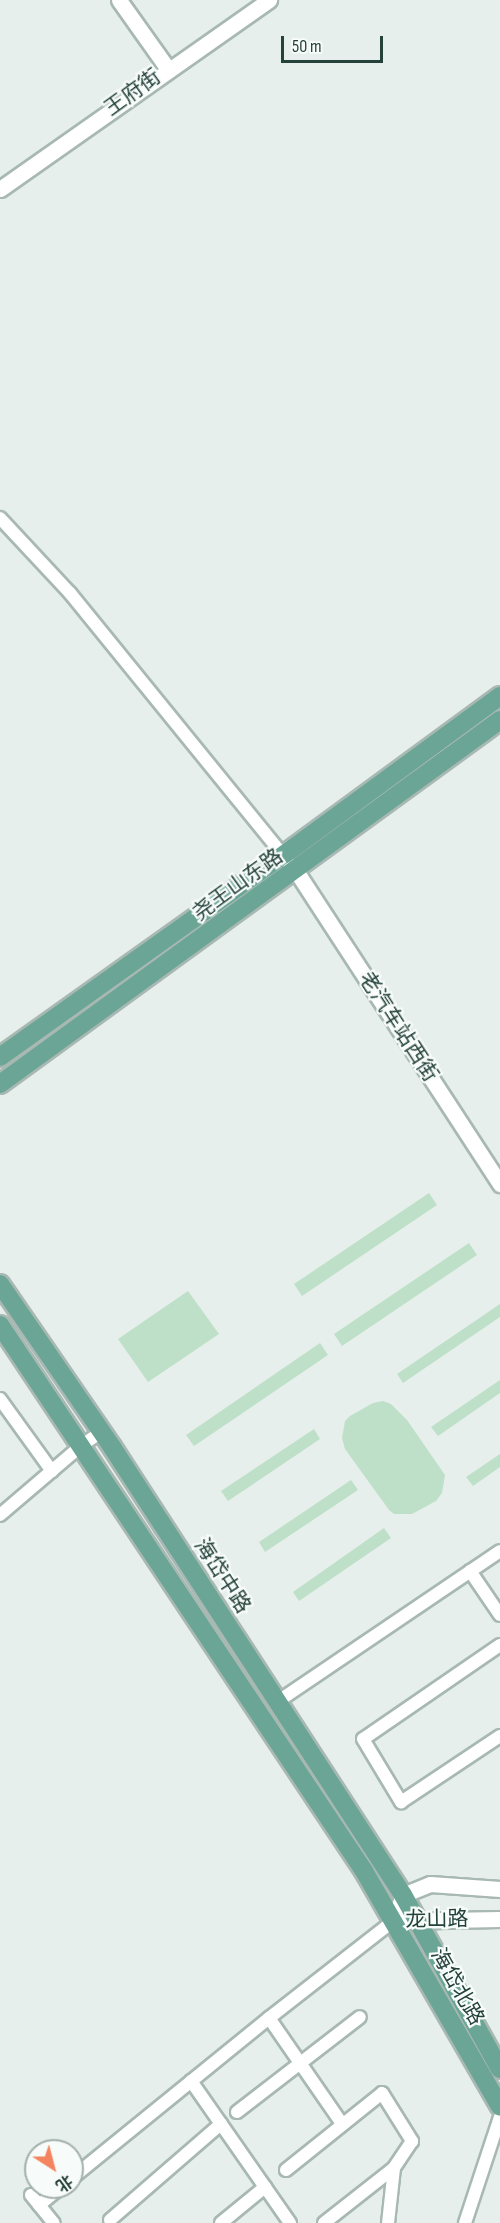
<!DOCTYPE html>
<html>
<head>
<meta charset="utf-8">
<style>
	body { margin:0 }
	#map { position:relative; width:500px; height:2223px; overflow:hidden; background:#e6efeb; font-family:"Sofia Sans Condensed","Noto Sans SC",sans-serif }
	div>[style] { position:absolute }
	.green>* { inset:0; background:#bfe0c8 }
	.roads { filter:drop-shadow(2px 0 #a8b8b2) drop-shadow(-2px 0 #a8b8b2) drop-shadow(0 2px #a8b8b2) drop-shadow(0 -2px #a8b8b2) }
	.minor>* { height:12px; margin:-6px; padding:0 6px; transform-origin:6px; border-radius:6px; background:#fff }
	.tertiary>* { height:15px; margin:-7.5px; padding:0 7.5px; transform-origin:7.5px; border-radius:7.5px; background:#fff }
	.primary>* { height:18px; margin:-9px; padding:0 9px; transform-origin:9px; border-radius:9px; background:#6aa596 }
	span { translate:-50% -50%; white-space:nowrap; text-align:center; line-height:1.15; -webkit-text-stroke:4.5px #f7fbf9; paint-order:stroke }
	.street-label { font-size:21px; color:#24423a }
	.north { position:absolute; left:24px; top:2139px; width:60px; height:60px; box-sizing:border-box; background:#f7fbf9; border:2px solid #a3b1ad; border-radius:50%; rotate:144deg; font-size:16px; font-weight:700; line-height:24px; text-align:center; color:#24423a }
	.north::after { content:''; display:block; margin:auto; width:21px; height:27px; background:#f4845f; clip-path:polygon(50% 0,100% 100%,50% 72%,0 100%) }
	.scale { position:absolute; left:281px; top:36px; width:102px; height:27px; box-sizing:border-box; border:3px solid #24423a; border-top:0; padding-left:8px; font-size:18px; line-height:21px; white-space:nowrap; color:#24423a; -webkit-text-stroke:4px #f7fbf9; paint-order:stroke }
</style>
</head>
<body>
<div id="map">
	<div class="green">
		<i style="clip-path:polygon(429px 1193px,437px 1205px,302px 1296px,294px 1284px)"></i>
		<i style="clip-path:polygon(469px 1243px,477px 1255px,342px 1346px,334px 1334px)"></i>
		<i style="clip-path:polygon(188px 1291px,219px 1334px,148px 1382px,118px 1339px)"></i>
		<i style="clip-path:polygon(500px 1304px,500px 1317px,403px 1383px,397px 1374px)"></i>
		<i style="clip-path:polygon(320px 1343px,328px 1355px,194px 1446px,186px 1435px)"></i>
		<i style="clip-path:polygon(500px 1380px,500px 1393px,438px 1436px,431px 1427px)"></i>
		<i style="clip-path:polygon(383px 1401px,391px 1404px,407px 1420px,445px 1475px,442px 1493px,436px 1501px,412px 1514px,394px 1514px,389px 1510px,345px 1449px,342px 1438px,345px 1421px,350px 1416px,373px 1403px)"></i>
		<i style="clip-path:polygon(314px 1429px,320px 1439px,228px 1501px,221px 1491px)"></i>
		<i style="clip-path:polygon(500px 1454px,500px 1467px,473px 1486px,466px 1477px)"></i>
		<i style="clip-path:polygon(351px 1480px,358px 1490px,265px 1552px,259px 1542px)"></i>
		<i style="clip-path:polygon(384px 1528px,391px 1538px,299px 1601px,293px 1592px)"></i>
	</div>
	<div class="roads">
		<div class="minor">
			<i style="left:0;top:518px;width:103px;rotate:47deg"></i>
			<i style="left:70px;top:593px;width:358px;rotate:50.9deg"></i>
			<i style="left:0;top:1399px;width:89px;rotate:54.2deg"></i>
			<i style="left:0;top:1515px;width:108px;rotate:-40.5deg"></i>
			<i style="left:82px;top:1445px;width:23px;rotate:-34deg"></i>
			<i style="left:470px;top:1571px;width:53px;rotate:55.7deg"></i>
			<i style="left:500px;top:1645px;width:166px;rotate:145.5deg"></i>
			<i style="left:363px;top:1739px;width:74px;rotate:58.9deg"></i>
			<i style="left:401px;top:1802px;width:119px;rotate:-33.7deg"></i>
			<i style="left:277px;top:1702px;width:269px;rotate:-34.1deg"></i>
			<i style="left:269px;top:2018px;width:129px;rotate:55.4deg"></i>
			<i style="left:191px;top:2081px;width:173px;rotate:55.1deg"></i>
			<i style="left:237px;top:2112px;width:155px;rotate:-37.7deg"></i>
			<i style="left:286px;top:2170px;width:123px;rotate:-38.7deg"></i>
			<i style="left:382px;top:2093px;width:57px;rotate:58deg"></i>
			<i style="left:412px;top:2141px;width:32px;rotate:124deg"></i>
			<i style="left:394px;top:2168px;width:55px;rotate:96.2deg"></i>
			<i style="left:72px;top:2178px;width:254px;rotate:-39.1deg"></i>
			<i style="left:269px;top:2018px;width:157px;rotate:-38deg"></i>
			<i style="left:31px;top:2195px;width:36px;rotate:51deg"></i>
			<i style="left:39px;top:2205px;width:28px;rotate:-39deg"></i>
			<i style="left:110px;top:2220px;width:147px;rotate:-40.9deg"></i>
			<i style="left:221px;top:2223px;width:57px;rotate:-39.3deg"></i>
			<i style="left:324px;top:2223px;width:89px;rotate:-38.2deg"></i>
			<i style="left:465px;top:2223px;width:112px;rotate:-71.7deg"></i>
		</div>
		<div class="tertiary">
			<i style="left:119px;top:0;width:85px;rotate:54.6deg"></i>
			<i style="left:0;top:189px;width:329px;rotate:-35.1deg"></i>
			<i style="left:296px;top:871px;width:374px;rotate:56.9deg"></i>
			<i style="left:500px;top:1889px;width:70px;rotate:-175.9deg"></i>
			<i style="left:430px;top:1884px;width:29px;rotate:158deg"></i>
			<i style="left:403px;top:1895px;width:28px;rotate:111deg"></i>
			<i style="left:393px;top:1921px;width:107px;rotate:-1.1deg"></i>
		</div>
		<div class="primary">
			<i style="left:0;top:1057px;width:350px;rotate:-35.5deg"></i>
			<i style="left:285px;top:854px;width:267px;rotate:-36.3deg"></i>
			<i style="left:0;top:1084px;width:618px;rotate:-36.05deg"></i>
			<i style="left:0;top:1284px;width:198px;rotate:55.5deg"></i>
			<i style="left:112px;top:1447px;width:534px;rotate:56.99deg"></i>
			<i style="left:403px;top:1895px;width:199px;rotate:60.9deg"></i>
			<i style="left:0;top:1325px;width:656px;rotate:56.31deg"></i>
			<i style="left:364px;top:1871px;width:272px;rotate:60deg"></i>
		</div>
	</div>
	<div class="street-label">
		<span style="left:133px;top:93px;rotate:-36deg">王府街</span>
		<span style="left:238px;top:885px;rotate:-36deg">尧王山东路</span>
		<span style="left:398px;top:1027px;rotate:57deg">老汽车站西街</span>
		<span style="left:222px;top:1576px;rotate:57deg">海岱中路</span>
		<span style="left:437px;top:1920px;rotate:-1deg">龙山路</span>
		<span style="left:457px;top:1987px;rotate:60deg">海岱北路</span>
	</div>
	<div class="north">北</div>
	<div class="scale">50 m</div>
</div>
</body>
</html>
